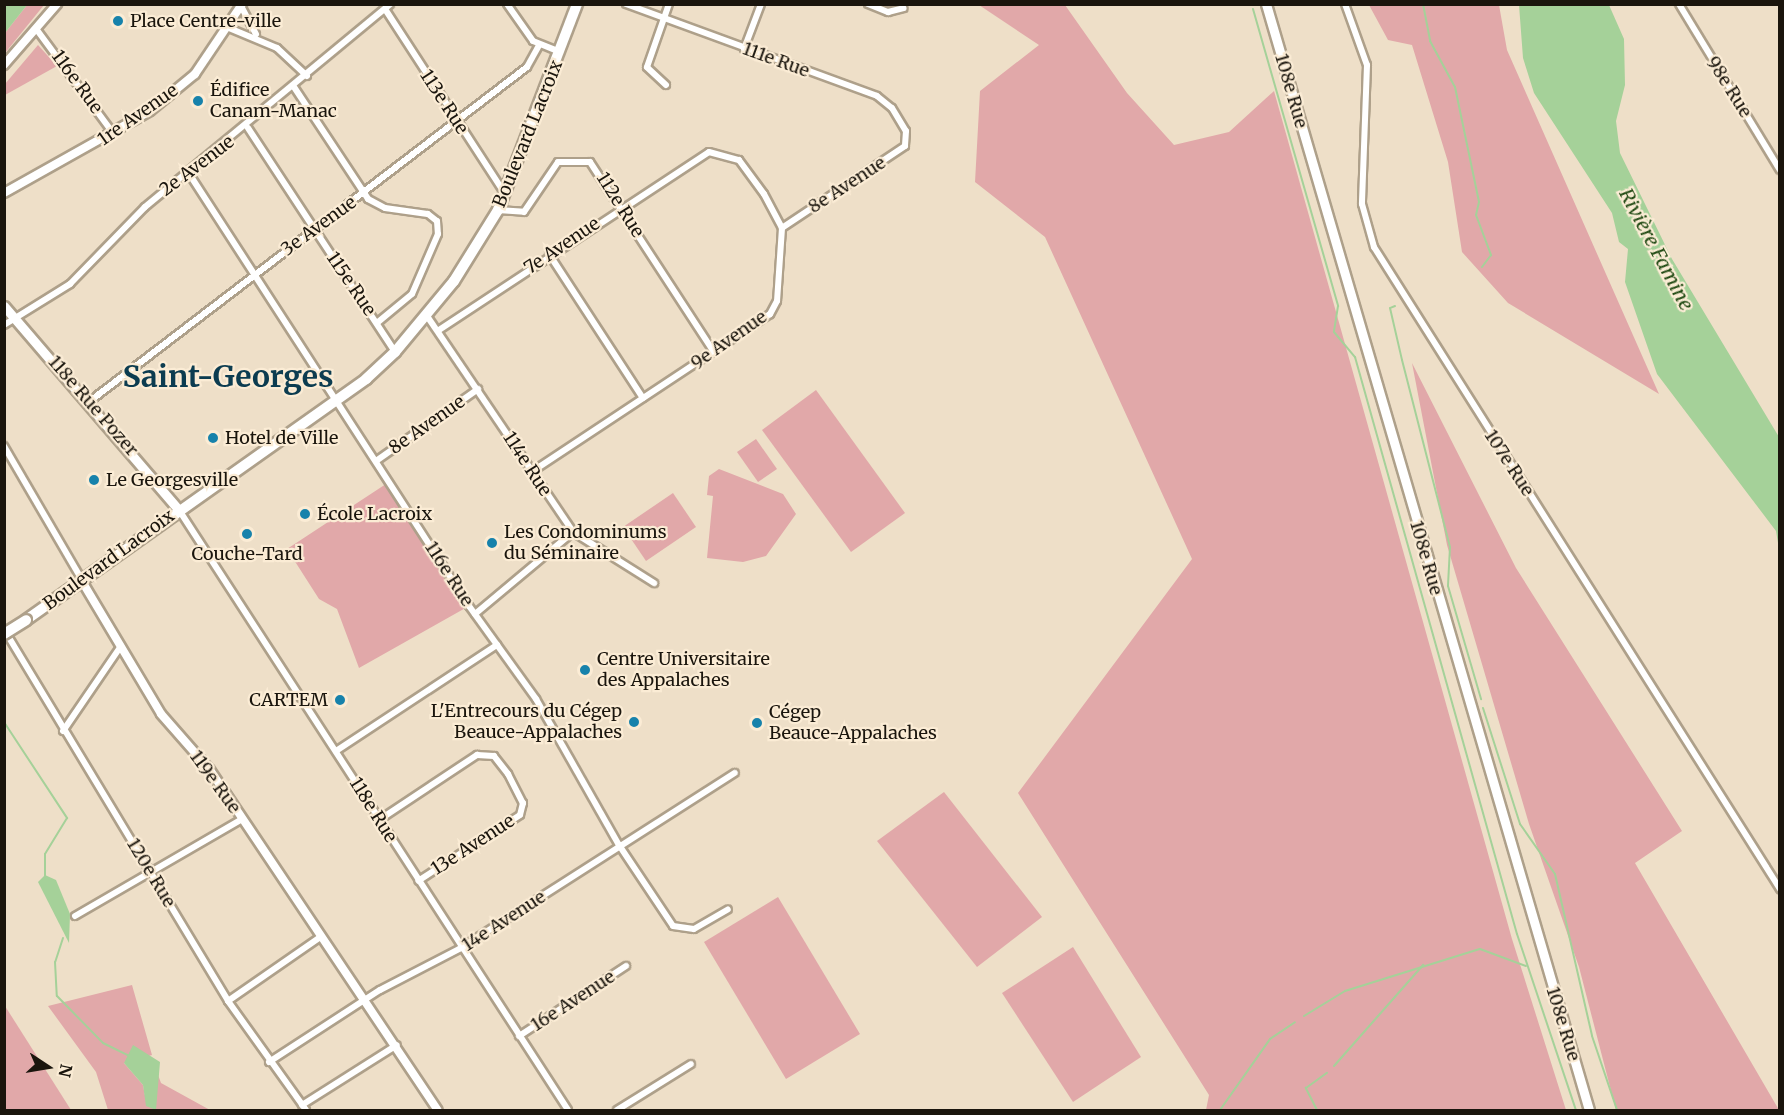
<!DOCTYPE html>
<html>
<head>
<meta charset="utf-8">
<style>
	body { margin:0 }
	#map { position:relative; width:1784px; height:1115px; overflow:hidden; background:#eedfc8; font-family:Merriweather,serif }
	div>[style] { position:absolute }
	.green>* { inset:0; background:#e1a8a9 }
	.water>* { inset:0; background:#a5d199 }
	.stream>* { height:2px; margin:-1px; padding:0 1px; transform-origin:1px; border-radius:1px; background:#a5d199 }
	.roads { filter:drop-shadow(2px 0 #aea08a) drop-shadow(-2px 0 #aea08a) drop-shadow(0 2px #aea08a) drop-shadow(0 -2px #aea08a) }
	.minor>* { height:6px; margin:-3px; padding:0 3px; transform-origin:3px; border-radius:3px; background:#fff }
	.tertiary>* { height:8px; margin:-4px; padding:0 4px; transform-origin:4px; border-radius:4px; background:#fff }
	.secondary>* { height:9px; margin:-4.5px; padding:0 4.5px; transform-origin:4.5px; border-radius:4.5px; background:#fff }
	.primary>* { height:10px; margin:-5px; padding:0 5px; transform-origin:5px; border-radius:5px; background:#fff }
	.bridges { filter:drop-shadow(2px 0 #aea08a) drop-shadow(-2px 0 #aea08a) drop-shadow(0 2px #aea08a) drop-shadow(0 -2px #aea08a) }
	.primary-bridge>* { height:10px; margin:-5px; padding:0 5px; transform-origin:5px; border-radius:5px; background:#fff }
	.dots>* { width:16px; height:16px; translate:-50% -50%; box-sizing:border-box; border:3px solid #fbecd5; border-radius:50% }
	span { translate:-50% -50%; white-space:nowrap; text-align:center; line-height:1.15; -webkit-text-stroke:4.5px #fbecd5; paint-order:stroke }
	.poi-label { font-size:18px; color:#1a150d }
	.left { translate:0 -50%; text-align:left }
	.right { translate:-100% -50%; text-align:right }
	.street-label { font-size:18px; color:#1a150d }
	.water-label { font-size:20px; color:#204a13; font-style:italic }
	.town-label { font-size:30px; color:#0c3c50; font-weight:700 }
	.frame { position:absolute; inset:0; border:6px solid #1a150d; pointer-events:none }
	.north { position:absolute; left:18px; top:1037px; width:60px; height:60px; -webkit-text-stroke:4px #fbecd5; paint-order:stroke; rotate:102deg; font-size:16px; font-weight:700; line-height:24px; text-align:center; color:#1a150d }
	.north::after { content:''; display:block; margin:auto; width:21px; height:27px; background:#1a150d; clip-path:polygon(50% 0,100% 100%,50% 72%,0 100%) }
</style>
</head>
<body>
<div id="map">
	<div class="green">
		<i style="clip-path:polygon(27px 5px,44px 5px,5px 53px,5px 33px)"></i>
		<i style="clip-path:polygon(979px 5px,1065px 5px,1127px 93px,1174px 145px,1229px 132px,1274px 91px,1512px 939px,1566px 1110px,1206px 1110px,1209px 1095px,1018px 793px,1192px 559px,1045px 237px,975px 182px,980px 91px,1039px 45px)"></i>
		<i style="clip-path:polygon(1369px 5px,1499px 5px,1507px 50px,1659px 394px,1508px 303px,1462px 252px,1448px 162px,1412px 45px,1388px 40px)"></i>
		<i style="clip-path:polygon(38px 45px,57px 66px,5px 95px,5px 84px)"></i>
		<i style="clip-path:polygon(1412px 363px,1516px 568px,1682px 831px,1635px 863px,1779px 1110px,1616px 1110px,1579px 967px,1529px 824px,1447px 545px)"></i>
		<i style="clip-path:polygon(816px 390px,905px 513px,851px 552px,762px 430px)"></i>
		<i style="clip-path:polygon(756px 439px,777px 469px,758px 482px,737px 452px)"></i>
		<i style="clip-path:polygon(719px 469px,783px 494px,796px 514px,766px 556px,743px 562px,707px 558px,713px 496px,707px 495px,709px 476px)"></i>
		<i style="clip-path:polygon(389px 482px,469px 606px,359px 668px,337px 609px,319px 599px,287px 549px)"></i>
		<i style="clip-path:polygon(673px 493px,696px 527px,646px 561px,623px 527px)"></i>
		<i style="clip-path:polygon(944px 792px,1042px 917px,977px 967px,877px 841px)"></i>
		<i style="clip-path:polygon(778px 897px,860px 1034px,786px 1079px,704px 942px)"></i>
		<i style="clip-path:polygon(1073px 947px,1141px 1057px,1073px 1102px,1002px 993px)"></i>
		<i style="clip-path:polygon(132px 985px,152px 1055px,124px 1063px,143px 1085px,147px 1106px,157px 1072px,161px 1083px,210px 1110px,108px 1110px,96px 1072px,48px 1006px)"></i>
		<i style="clip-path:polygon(4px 1006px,5px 1006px,71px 1110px,5px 1110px)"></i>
	</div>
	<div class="water">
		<i style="clip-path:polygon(5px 4px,27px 5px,5px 33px,4px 5px)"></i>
		<i style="clip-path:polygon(1519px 5px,1609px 5px,1624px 39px,1625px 85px,1616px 121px,1620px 153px,1672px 259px,1779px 437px,1779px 549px,1776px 531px,1657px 374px,1625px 282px,1628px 249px,1619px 242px,1612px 213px,1534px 93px,1523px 58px)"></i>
		<i style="clip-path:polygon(45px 875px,56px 880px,70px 914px,69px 943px,38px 882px)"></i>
		<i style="clip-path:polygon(133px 1045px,160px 1062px,156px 1110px,146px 1106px,143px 1085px,124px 1063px)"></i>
	</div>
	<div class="stream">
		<i style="left:1423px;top:4px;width:38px;rotate:79deg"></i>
		<i style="left:1430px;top:41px;width:52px;rotate:61.5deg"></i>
		<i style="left:1455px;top:87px;width:117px;rotate:78.2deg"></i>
		<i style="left:1479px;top:202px;width:13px;rotate:103deg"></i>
		<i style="left:1476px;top:215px;width:43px;rotate:69.4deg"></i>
		<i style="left:1491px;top:255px;width:15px;rotate:127deg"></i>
		<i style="left:1253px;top:9px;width:309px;rotate:74deg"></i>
		<i style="left:1338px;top:306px;width:26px;rotate:99deg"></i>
		<i style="left:1334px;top:332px;width:33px;rotate:50deg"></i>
		<i style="left:1355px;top:357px;width:599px;rotate:74.32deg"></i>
		<i style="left:1517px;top:934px;width:186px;rotate:71.5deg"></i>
		<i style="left:1395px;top:306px;width:5px;rotate:158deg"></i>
		<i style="left:1390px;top:308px;width:53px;rotate:77deg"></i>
		<i style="left:1402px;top:360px;width:193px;rotate:75.6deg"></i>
		<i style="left:1450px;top:547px;width:39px;rotate:93deg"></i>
		<i style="left:1448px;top:586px;width:118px;rotate:73.7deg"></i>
		<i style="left:1483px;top:708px;width:122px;rotate:72.3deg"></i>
		<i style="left:1520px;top:824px;width:61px;rotate:55deg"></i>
		<i style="left:1555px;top:874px;width:166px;rotate:77.1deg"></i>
		<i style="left:1592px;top:1036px;width:78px;rotate:71.3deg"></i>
		<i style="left:4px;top:722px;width:115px;rotate:56.7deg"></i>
		<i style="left:67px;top:818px;width:42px;rotate:121.4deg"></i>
		<i style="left:45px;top:854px;width:23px;rotate:90deg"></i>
		<i style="left:63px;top:938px;width:25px;rotate:108deg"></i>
		<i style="left:55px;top:962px;width:34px;rotate:87deg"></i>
		<i style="left:57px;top:996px;width:66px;rotate:45.6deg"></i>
		<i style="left:103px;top:1043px;width:28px;rotate:26deg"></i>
		<i style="left:1304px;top:1016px;width:48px;rotate:-31.4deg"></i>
		<i style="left:1345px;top:991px;width:141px;rotate:-17.3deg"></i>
		<i style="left:1480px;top:949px;width:49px;rotate:20.3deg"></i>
		<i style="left:1334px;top:1066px;width:135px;rotate:-48.6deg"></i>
		<i style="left:1220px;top:1110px;width:87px;rotate:-54.8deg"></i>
		<i style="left:1270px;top:1039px;width:30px;rotate:-34deg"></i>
		<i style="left:1317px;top:1110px;width:25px;rotate:-117deg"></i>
		<i style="left:1306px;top:1088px;width:26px;rotate:-36deg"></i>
	</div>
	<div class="roads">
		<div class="minor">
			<i style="left:507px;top:4px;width:45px;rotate:54.9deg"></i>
			<i style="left:533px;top:41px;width:29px;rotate:22deg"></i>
			<i style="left:626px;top:4px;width:267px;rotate:20.1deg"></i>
			<i style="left:877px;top:96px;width:19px;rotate:39deg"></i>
			<i style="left:892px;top:108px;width:27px;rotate:59deg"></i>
			<i style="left:906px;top:131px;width:15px;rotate:94deg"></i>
			<i style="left:905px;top:146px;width:148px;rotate:146.3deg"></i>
			<i style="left:868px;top:4px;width:22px;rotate:22deg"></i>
			<i style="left:888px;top:12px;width:16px;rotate:-14deg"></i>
			<i style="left:1345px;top:4px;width:65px;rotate:70.2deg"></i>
			<i style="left:1367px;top:65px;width:139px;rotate:92.1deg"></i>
			<i style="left:1362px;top:204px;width:45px;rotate:74.4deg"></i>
			<i style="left:1374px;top:247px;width:760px;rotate:57.69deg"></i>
			<i style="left:1679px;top:4px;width:194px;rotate:58.7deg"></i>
			<i style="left:241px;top:6px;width:32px;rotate:62deg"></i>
			<i style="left:385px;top:9px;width:218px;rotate:57deg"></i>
			<i style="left:229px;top:28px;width:52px;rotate:22.6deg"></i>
			<i style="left:277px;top:48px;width:41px;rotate:43deg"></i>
			<i style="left:37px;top:30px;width:128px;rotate:53.6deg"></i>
			<i style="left:744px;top:49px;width:48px;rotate:-69.3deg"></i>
			<i style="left:666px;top:85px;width:26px;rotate:-137deg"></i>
			<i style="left:647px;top:67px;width:67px;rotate:-70.8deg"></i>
			<i style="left:294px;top:87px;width:134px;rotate:56.5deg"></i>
			<i style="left:368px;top:199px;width:19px;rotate:28deg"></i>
			<i style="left:385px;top:208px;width:43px;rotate:7.9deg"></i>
			<i style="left:428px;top:214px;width:11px;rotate:38deg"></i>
			<i style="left:437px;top:221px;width:13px;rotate:86deg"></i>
			<i style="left:438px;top:234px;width:65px;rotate:113.4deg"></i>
			<i style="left:412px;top:294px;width:45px;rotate:140.4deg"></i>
			<i style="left:248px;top:128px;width:268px;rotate:56.7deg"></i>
			<i style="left:188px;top:172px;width:517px;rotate:57.08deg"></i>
			<i style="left:469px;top:606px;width:115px;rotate:54.2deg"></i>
			<i style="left:536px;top:699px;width:168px;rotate:60.4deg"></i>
			<i style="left:619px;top:845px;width:97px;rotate:56.3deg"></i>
			<i style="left:673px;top:926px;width:21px;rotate:8deg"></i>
			<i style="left:694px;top:929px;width:39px;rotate:-30deg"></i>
			<i style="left:498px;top:210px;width:26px;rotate:4deg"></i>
			<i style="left:524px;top:212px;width:60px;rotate:-55.8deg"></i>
			<i style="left:558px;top:162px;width:32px"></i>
			<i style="left:590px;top:162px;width:227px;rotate:56.9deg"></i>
			<i style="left:549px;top:254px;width:172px;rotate:56.9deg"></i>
			<i style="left:427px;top:316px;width:261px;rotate:55.9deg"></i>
			<i style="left:573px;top:532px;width:96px;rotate:32.2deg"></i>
			<i style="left:4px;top:325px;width:78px;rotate:-31.8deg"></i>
			<i style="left:70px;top:284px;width:107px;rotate:-45.8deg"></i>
			<i style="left:145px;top:207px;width:318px;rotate:-39.6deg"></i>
			<i style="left:439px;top:330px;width:323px;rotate:-33.4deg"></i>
			<i style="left:709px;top:152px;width:31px;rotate:15deg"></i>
			<i style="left:739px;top:160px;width:42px;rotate:53.7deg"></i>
			<i style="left:764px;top:194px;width:38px;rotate:62deg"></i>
			<i style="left:782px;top:228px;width:73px;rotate:93.9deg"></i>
			<i style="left:777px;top:301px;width:15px;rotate:118deg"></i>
			<i style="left:770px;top:314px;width:287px;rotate:146.5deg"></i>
			<i style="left:90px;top:401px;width:550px;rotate:-37.39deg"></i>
			<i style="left:527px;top:67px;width:25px;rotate:-61deg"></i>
			<i style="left:4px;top:446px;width:157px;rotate:59.8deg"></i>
			<i style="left:376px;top:461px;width:125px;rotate:-35.2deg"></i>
			<i style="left:179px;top:510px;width:715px;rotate:57.04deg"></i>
			<i style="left:475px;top:614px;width:128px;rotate:-39.9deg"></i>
			<i style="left:5px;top:631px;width:432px;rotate:58.9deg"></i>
			<i style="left:228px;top:1001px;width:134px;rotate:54.4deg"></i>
			<i style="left:63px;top:731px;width:103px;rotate:-55.7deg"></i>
			<i style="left:336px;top:751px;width:193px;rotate:-33.4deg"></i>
			<i style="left:379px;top:820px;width:118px;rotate:-33.6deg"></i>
			<i style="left:477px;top:755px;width:17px;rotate:3deg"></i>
			<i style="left:494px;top:756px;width:23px;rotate:52deg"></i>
			<i style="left:508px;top:774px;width:33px;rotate:63deg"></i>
			<i style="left:523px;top:803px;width:12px;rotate:104deg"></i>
			<i style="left:520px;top:815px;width:121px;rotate:147.1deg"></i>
			<i style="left:75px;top:916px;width:193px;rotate:-30.1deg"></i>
			<i style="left:228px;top:1001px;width:111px;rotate:-34.7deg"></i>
			<i style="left:519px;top:1036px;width:128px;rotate:-33.2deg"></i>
			<i style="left:269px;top:1062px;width:132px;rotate:-33deg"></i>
			<i style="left:380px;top:990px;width:91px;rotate:-27.4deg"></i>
			<i style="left:461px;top:948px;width:325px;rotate:-32.6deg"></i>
			<i style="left:302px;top:1105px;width:112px;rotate:-32.3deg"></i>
			<i style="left:617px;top:1110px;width:87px;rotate:-31.9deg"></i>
		</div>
		<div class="tertiary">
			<i style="left:4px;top:65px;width:81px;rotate:-49deg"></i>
			<i style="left:4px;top:193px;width:167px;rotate:-29.3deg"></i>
			<i style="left:150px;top:111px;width:58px;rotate:-39.4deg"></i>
			<i style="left:195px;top:74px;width:84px;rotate:-56.1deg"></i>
			<i style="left:83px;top:583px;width:152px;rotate:59.2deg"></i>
			<i style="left:161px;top:714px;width:74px;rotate:48.8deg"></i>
			<i style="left:210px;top:770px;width:409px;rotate:56.2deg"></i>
		</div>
		<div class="secondary">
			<i style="left:1266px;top:4px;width:1152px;rotate:73.72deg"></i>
			<i style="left:4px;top:306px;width:269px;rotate:49.4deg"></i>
		</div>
		<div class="primary">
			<i style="left:26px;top:620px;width:417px;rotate:-35.3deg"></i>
			<i style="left:366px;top:379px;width:40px;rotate:-43deg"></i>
			<i style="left:395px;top:352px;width:92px;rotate:-50.3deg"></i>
			<i style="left:454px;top:281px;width:84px;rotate:-58.2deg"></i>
			<i style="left:498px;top:210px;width:221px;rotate:-69deg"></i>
		</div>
	</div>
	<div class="bridges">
		<div class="primary-bridge">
			<i style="left:4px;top:634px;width:26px;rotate:-32deg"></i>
		</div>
	</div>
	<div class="dots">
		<i style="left:118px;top:21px;background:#1782ab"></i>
		<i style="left:198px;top:101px;background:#1782ab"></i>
		<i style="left:213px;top:438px;background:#1782ab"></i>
		<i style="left:94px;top:480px;background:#1782ab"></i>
		<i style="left:305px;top:514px;background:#1782ab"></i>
		<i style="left:247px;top:534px;background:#1782ab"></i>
		<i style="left:492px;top:543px;background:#1782ab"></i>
		<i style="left:585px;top:670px;background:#1782ab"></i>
		<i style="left:340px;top:700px;background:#1782ab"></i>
		<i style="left:634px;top:722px;background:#1782ab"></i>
		<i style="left:757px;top:723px;background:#1782ab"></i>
	</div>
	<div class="poi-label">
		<span class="left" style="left:130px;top:21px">Place Centre-ville</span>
		<span class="left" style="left:210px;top:101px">Édifice<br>Canam-Manac</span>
		<span class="left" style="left:225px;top:438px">Hotel de Ville</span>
		<span class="left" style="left:106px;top:480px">Le Georgesville</span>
		<span class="left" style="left:317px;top:514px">École Lacroix</span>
		<span class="left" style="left:504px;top:543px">Les Condominums<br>du Séminaire</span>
		<span style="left:247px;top:554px">Couche-Tard</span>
		<span class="left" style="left:597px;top:670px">Centre Universitaire<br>des Appalaches</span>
		<span class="right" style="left:328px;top:700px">CARTEM</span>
		<span class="right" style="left:622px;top:722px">L'Entrecours du Cégep<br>Beauce-Appalaches</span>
		<span class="left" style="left:769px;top:723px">Cégep<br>Beauce-Appalaches</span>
	</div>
	<div class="street-label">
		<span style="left:776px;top:60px;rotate:20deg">111e Rue</span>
		<span style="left:77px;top:82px;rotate:54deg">116e Rue</span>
		<span style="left:1729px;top:87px;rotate:58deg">98e Rue</span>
		<span style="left:1291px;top:91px;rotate:74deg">108e Rue</span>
		<span style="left:444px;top:102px;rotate:57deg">113e Rue</span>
		<span style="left:138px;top:115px;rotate:-35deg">1re Avenue</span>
		<span style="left:528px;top:134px;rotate:-68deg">Boulevard Lacroix</span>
		<span style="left:197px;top:166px;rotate:-37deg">2e Avenue</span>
		<span style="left:847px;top:185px;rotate:-33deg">8e Avenue</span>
		<span style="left:620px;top:205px;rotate:58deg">112e Rue</span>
		<span style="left:319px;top:226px;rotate:-36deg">3e Avenue</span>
		<span style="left:562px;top:246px;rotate:-34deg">7e Avenue</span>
		<span style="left:351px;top:284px;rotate:56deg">115e Rue</span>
		<span style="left:729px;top:340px;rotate:-35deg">9e Avenue</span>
		<span style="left:93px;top:406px;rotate:49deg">118e Rue Pozer</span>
		<span style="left:427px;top:425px;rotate:-35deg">8e Avenue</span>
		<span style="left:1509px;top:463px;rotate:57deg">107e Rue</span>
		<span style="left:527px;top:464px;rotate:57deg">114e Rue</span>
		<span style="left:1426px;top:558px;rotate:74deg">108e Rue</span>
		<span style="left:109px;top:560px;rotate:-36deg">Boulevard Lacroix</span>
		<span style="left:449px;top:574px;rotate:57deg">116e Rue</span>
		<span style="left:215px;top:782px;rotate:54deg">119e Rue</span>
		<span style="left:373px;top:810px;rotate:58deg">118e Rue</span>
		<span style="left:473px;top:845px;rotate:-33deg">13e Avenue</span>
		<span style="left:151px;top:873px;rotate:59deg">120e Rue</span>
		<span style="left:504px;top:921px;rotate:-33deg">14e Avenue</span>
		<span style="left:573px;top:1001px;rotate:-33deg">16e Avenue</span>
		<span style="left:1563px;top:1024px;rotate:73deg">108e Rue</span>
	</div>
	<div class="water-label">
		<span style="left:1657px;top:249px;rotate:62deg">Rivière Famine</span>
	</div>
	<div class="town-label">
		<span style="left:228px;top:376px">Saint-Georges</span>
	</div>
	<div class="frame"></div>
	<div class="north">N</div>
</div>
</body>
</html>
